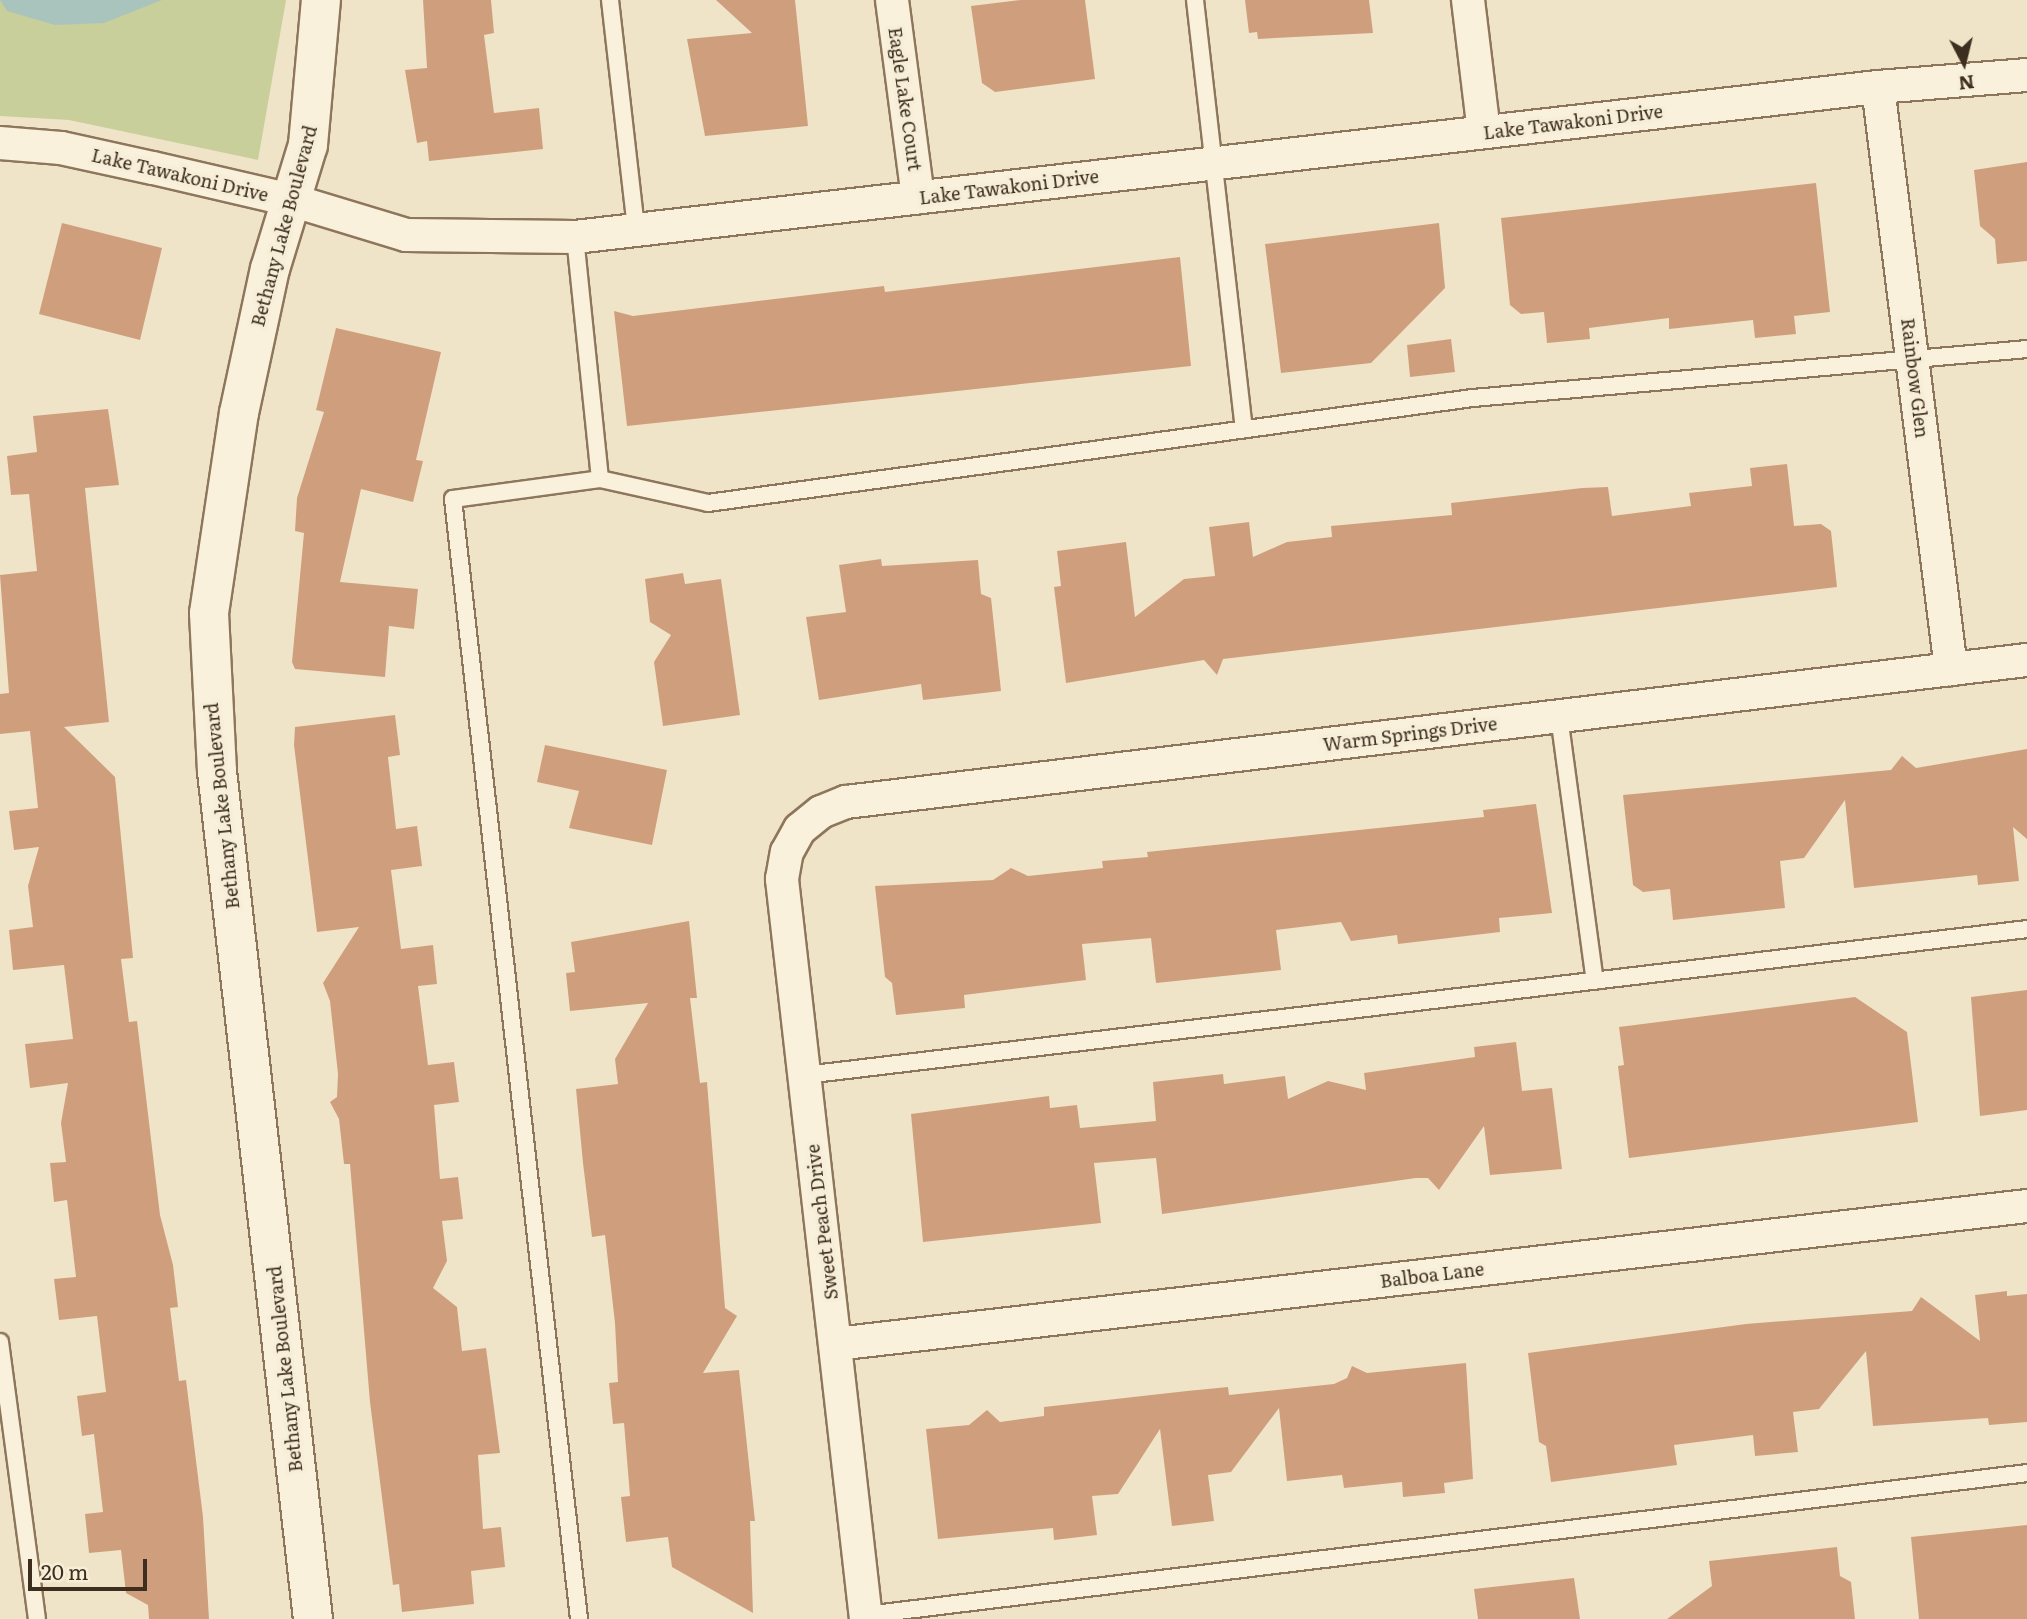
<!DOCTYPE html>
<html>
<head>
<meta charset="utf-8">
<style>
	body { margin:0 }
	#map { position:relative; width:2027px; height:1619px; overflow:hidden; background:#f0e4c8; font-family:Literata,serif }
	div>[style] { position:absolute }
	.green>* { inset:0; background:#c9cf9b }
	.water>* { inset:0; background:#a9c4bc }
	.building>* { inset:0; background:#cf9f7d }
	.roads { filter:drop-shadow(2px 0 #8d765c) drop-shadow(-2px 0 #8d765c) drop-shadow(0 2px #8d765c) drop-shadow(0 -2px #8d765c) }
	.service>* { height:16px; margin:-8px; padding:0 8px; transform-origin:8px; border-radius:8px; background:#faf1dc }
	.minor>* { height:32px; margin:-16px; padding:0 16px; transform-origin:16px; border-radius:16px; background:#faf1dc }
	.tertiary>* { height:38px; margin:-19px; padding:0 19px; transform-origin:19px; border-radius:19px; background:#faf1dc }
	span { translate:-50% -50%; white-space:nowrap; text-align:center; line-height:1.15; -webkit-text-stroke:7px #f7eed8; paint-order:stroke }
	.street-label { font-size:18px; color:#3d2e20 }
	.north { position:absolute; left:1929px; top:28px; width:70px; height:70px; -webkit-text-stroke:5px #f7eed8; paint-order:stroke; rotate:173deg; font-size:19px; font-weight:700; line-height:28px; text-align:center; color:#3d2e20 }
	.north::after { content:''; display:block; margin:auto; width:24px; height:32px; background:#3d2e20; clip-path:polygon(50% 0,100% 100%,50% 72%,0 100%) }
	.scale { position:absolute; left:28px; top:1559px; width:119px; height:32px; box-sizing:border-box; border:4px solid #3d2e20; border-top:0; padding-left:9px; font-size:21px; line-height:24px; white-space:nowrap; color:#3d2e20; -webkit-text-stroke:5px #f7eed8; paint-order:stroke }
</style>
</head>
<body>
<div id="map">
	<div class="green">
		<i style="clip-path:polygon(0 0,286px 0,258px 160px,69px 120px,0 116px)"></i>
	</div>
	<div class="water">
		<i style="clip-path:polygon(0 0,162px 0,104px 23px,55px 25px,7px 11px)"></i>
	</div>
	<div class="building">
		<i style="clip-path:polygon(423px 0,491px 0,494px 33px,484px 35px,494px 113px,539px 108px,543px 149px,429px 161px,427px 141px,417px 143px,405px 70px,427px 68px)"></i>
		<i style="clip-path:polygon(716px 0,795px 0,808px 126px,705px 136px,687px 39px,752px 33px)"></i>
		<i style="clip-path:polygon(1021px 0,1085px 0,1095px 79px,995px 92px,982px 83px,971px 6px)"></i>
		<i style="clip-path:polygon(1245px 0,1369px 0,1373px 33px,1258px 39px,1257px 32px,1249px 33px)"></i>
		<i style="clip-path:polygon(2027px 162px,2027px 261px,1997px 264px,1995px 239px,1980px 226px,1974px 170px)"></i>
		<i style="clip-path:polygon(1816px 183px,1830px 312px,1794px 316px,1796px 334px,1755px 338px,1753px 320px,1669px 329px,1669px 318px,1589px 328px,1590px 339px,1547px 343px,1544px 312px,1521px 314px,1510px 305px,1501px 218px)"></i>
		<i style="clip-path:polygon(62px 223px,162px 248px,140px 340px,39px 314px)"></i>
		<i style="clip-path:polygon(1439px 223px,1445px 288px,1371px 363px,1281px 373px,1265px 244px)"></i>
		<i style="clip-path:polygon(1180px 257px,1191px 366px,627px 426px,614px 311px,633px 316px,884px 286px,885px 292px)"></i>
		<i style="clip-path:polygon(336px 328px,441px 352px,416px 460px,423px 461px,413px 502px,361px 489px,340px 582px,418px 589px,414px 629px,389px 626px,385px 677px,295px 669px,292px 662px,304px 533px,295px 531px,297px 498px,324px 412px,316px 410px)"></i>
		<i style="clip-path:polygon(1451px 339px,1455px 372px,1410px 377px,1407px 345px)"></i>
		<i style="clip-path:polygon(108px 409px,119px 485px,85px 488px,109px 722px,64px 727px,115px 777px,133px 958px,121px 959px,129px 1022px,137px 1021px,160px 1215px,173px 1265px,178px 1307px,170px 1308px,179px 1381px,186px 1380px,203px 1517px,209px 1619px,149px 1619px,148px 1605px,126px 1593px,121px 1550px,89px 1553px,85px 1514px,103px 1512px,94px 1434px,82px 1436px,77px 1396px,106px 1392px,97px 1316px,59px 1320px,54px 1279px,76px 1277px,67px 1200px,54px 1202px,50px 1163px,66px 1162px,61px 1123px,68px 1083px,30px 1088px,25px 1044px,73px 1039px,64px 965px,13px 970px,9px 930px,33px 927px,28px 886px,39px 847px,14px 850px,9px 811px,38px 808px,30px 731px,0 734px,0 694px,9px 693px,0 575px,37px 571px,29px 494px,11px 495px,7px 456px,37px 452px,33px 416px)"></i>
		<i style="clip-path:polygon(1787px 464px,1794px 526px,1821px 524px,1831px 531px,1837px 587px,1223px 659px,1217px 675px,1204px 660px,1066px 683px,1054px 587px,1061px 586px,1057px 551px,1126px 542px,1135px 617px,1184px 579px,1215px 576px,1209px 527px,1249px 522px,1253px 557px,1287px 542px,1332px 537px,1331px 526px,1452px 515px,1451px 503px,1582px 488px,1608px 487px,1612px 516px,1691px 506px,1689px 493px,1752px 486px,1750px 468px)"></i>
		<i style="clip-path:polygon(881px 559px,882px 566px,978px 560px,981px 594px,991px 598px,1001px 691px,923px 700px,921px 684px,819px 700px,806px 617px,846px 612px,839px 565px)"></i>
		<i style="clip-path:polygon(683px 573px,685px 584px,721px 579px,740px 715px,663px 726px,654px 662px,671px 635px,650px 622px,645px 579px)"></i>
		<i style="clip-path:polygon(395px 715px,400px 755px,388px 757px,396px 829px,417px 826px,422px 866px,391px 870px,401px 949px,433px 945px,437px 984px,418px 986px,428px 1065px,454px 1062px,459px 1102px,434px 1105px,440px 1179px,458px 1177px,463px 1219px,442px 1221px,447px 1261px,433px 1288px,457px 1307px,462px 1351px,486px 1348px,500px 1453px,478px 1455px,483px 1529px,501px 1527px,505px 1567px,471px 1571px,474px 1604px,402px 1612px,399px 1584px,393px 1585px,370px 1402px,350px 1164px,344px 1164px,339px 1119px,330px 1102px,337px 1097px,338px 1074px,330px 1001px,323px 983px,359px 927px,317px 932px,294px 745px,295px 727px)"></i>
		<i style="clip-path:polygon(545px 745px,667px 770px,652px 845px,569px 828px,579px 791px,537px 782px)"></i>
		<i style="clip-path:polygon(2027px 749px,2027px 839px,2013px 827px,2019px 881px,1978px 885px,1977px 875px,1854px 888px,1845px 800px,1804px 858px,1780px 861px,1785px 908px,1673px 920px,1670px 889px,1643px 892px,1633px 885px,1623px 795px,1891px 770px,1902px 756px,1916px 768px)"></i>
		<i style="clip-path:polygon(1536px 804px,1552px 913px,1499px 918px,1500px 932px,1398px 944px,1397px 935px,1351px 941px,1341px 922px,1276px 930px,1281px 970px,1156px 983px,1151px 938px,1082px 944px,1086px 980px,964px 995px,965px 1008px,896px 1015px,892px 983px,885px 977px,875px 886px,993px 880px,1011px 868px,1028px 876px,1103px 868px,1102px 861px,1148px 857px,1147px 852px,1484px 817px,1483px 810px)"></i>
		<i style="clip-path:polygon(689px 921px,697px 998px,690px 998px,700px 1083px,707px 1082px,725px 1308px,737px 1316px,703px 1373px,739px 1370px,755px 1521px,750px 1521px,753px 1613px,672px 1567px,668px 1537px,626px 1542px,621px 1497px,630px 1496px,624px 1423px,613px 1424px,609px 1383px,618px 1382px,615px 1323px,605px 1235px,592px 1237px,583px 1163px,576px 1089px,618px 1084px,615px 1059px,648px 1003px,570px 1011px,566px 973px,575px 972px,571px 942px)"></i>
		<i style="clip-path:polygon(2027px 990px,2027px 1110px,1980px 1116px,1971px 997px)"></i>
		<i style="clip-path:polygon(1855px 997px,1907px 1032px,1918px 1122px,1629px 1158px,1618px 1066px,1624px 1065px,1619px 1027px)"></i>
		<i style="clip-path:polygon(1516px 1042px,1522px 1091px,1552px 1088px,1562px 1169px,1490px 1175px,1484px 1126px,1439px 1190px,1428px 1178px,1416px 1178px,1162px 1214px,1156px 1158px,1094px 1163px,1101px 1223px,923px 1242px,911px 1114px,1049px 1096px,1050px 1108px,1077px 1105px,1080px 1128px,1156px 1121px,1153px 1082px,1223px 1074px,1224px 1084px,1285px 1076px,1288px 1099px,1328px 1081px,1366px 1090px,1364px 1073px,1475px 1057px,1474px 1047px)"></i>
		<i style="clip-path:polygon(2007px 1291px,2007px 1296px,2027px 1294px,2027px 1422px,1989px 1425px,1988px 1418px,1873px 1426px,1866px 1351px,1819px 1409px,1793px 1412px,1798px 1452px,1755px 1456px,1753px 1435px,1674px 1445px,1677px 1465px,1551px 1482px,1546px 1446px,1539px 1442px,1528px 1353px,1746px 1324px,1912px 1311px,1921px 1297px,1980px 1341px,1975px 1295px)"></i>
		<i style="clip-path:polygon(1466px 1363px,1473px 1479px,1444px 1483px,1445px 1493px,1403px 1497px,1402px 1482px,1344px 1488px,1342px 1475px,1287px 1481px,1279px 1408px,1231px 1472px,1208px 1475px,1214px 1521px,1172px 1526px,1160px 1429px,1118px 1494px,1092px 1496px,1097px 1535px,1054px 1540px,1053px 1528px,938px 1539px,926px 1429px,969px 1425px,987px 1410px,1000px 1422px,1044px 1416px,1044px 1407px,1187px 1391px,1228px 1387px,1229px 1395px,1334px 1384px,1347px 1378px,1352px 1366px,1367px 1373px)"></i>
		<i style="clip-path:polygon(2027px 1525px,2027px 1619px,1919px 1619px,1911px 1537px)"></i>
		<i style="clip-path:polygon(1837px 1547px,1840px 1576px,1851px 1582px,1855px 1619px,1667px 1619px,1712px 1586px,1709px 1561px)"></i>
		<i style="clip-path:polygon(1574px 1578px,1580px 1619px,1478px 1619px,1474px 1589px)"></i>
	</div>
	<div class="roads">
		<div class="service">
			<i style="left:610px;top:0;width:230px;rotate:83.5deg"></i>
			<i style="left:1195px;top:0;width:432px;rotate:83.5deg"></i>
			<i style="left:575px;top:237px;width:243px;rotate:84.1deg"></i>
			<i style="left:1559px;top:716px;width:267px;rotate:82.3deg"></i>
			<i style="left:805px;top:1075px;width:1231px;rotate:-6.81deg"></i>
			<i style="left:0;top:1342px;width:279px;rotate:82.4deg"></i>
			<i style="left:866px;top:1615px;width:1170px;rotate:-6.97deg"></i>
			<i style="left:579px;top:1619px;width:1127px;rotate:-96.42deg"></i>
			<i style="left:453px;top:499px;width:148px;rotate:-7.7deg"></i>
			<i style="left:600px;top:479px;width:111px;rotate:12.5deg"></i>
			<i style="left:708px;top:503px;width:772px;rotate:-7.82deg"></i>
			<i style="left:1473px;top:398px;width:556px;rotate:-5.05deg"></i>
		</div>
		<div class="minor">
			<i style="left:892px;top:0;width:199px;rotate:82.5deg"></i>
			<i style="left:1468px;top:0;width:133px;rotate:83.1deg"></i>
			<i style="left:1878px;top:87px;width:587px;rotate:82.85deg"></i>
			<i style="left:0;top:143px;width:61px;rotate:4.7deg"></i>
			<i style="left:61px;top:148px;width:94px;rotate:12.3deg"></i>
			<i style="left:153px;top:168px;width:142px;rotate:13.1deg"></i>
			<i style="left:291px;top:200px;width:120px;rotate:16.9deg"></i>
			<i style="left:406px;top:235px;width:169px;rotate:0.7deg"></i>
			<i style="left:575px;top:237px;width:1312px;rotate:-6.57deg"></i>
			<i style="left:1878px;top:87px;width:149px;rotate:-4.6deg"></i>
			<i style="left:836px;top:1344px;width:1199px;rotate:-6.61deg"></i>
			<i style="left:866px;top:1619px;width:745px;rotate:-96.48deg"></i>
			<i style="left:782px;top:879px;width:27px;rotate:-80deg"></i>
			<i style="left:787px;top:852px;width:26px;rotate:-61deg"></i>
			<i style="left:800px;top:829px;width:27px;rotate:-39deg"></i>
			<i style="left:821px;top:812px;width:27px;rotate:-22deg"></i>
			<i style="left:846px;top:802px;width:1190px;rotate:-6.86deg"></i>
		</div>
		<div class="tertiary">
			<i style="left:313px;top:1619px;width:853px;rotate:-96.46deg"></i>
			<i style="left:217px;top:771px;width:158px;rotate:-92.9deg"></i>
			<i style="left:209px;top:613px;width:202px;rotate:-81.5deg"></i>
			<i style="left:239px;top:413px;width:147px;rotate:-77.9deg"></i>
			<i style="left:270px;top:269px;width:130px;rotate:-73deg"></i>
			<i style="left:308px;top:145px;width:146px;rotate:-84.9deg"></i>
		</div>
	</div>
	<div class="street-label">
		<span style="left:905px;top:99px;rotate:82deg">Eagle Lake Court</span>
		<span style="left:1573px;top:122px;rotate:-7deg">Lake Tawakoni Drive</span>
		<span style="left:180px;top:175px;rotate:13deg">Lake Tawakoni Drive</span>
		<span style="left:1009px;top:187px;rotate:-7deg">Lake Tawakoni Drive</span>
		<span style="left:284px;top:226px;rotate:-75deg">Bethany Lake Boulevard</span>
		<span style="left:1915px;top:378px;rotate:83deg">Rainbow Glen</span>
		<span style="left:1410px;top:734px;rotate:-7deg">Warm Springs Drive</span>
		<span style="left:222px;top:806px;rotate:-96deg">Bethany Lake Boulevard</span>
		<span style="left:822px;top:1222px;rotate:-97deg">Sweet Peach Drive</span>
		<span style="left:1432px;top:1275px;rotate:-7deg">Balboa Lane</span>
		<span style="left:285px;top:1369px;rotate:-96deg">Bethany Lake Boulevard</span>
	</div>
	<div class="north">N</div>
	<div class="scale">20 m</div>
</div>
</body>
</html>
